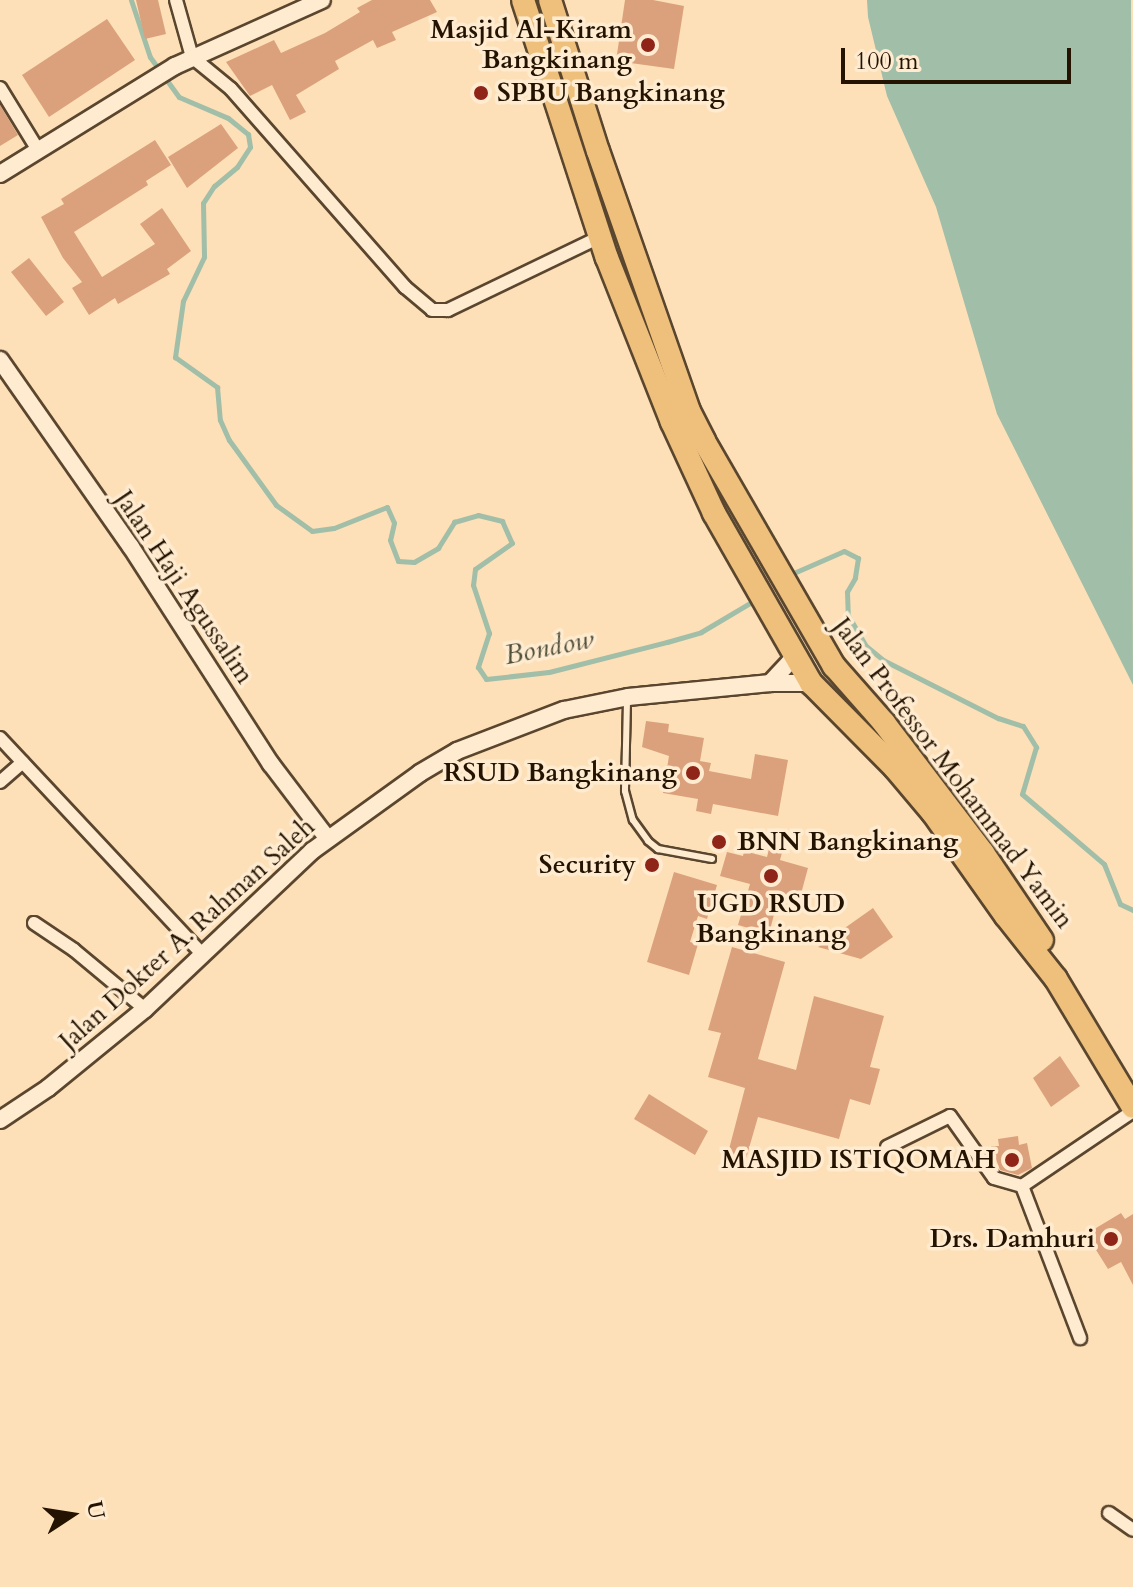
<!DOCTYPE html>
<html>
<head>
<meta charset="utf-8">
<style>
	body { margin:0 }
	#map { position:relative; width:1133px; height:1587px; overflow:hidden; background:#fde0b7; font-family:Cardo,serif }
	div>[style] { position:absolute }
	.water>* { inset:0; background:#a1bea9 }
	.stream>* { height:5px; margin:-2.5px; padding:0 2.5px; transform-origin:2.5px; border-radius:2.5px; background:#a1bea9 }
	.building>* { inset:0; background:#dba17c }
	.roads { filter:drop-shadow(2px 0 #5a462e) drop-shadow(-2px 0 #5a462e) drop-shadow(0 2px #5a462e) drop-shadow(0 -2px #5a462e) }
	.lane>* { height:6px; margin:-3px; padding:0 3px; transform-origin:3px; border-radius:3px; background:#feebd0 }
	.street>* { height:12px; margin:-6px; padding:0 6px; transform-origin:6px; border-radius:6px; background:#feebd0 }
	.secondary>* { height:16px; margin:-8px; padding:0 8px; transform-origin:8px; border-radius:8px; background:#feebd0 }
	.highway>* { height:22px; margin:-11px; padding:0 11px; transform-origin:11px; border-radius:11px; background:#eec07c }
	.dots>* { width:22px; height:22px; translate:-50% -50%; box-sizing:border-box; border:4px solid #feebd0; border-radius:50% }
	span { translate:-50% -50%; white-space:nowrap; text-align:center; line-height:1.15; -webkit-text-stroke:7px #feebd0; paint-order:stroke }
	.poi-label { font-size:26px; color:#241300; font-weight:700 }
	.right { translate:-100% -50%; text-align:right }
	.left { translate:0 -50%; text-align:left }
	.street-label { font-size:26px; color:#241300 }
	.water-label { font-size:28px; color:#504f3b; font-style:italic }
	.north { position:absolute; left:32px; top:1475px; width:80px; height:80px; -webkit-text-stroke:6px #feebd0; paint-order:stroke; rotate:78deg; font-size:22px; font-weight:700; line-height:32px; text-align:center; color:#241300 }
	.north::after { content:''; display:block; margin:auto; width:28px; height:36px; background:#241300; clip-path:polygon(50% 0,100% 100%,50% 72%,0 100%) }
	.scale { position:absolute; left:841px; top:48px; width:230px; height:36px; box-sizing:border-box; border:4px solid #241300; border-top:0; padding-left:10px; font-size:24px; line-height:28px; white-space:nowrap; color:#241300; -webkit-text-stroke:6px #feebd0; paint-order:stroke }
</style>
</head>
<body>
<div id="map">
	<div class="water">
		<i style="clip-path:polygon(867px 0,1131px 0,1133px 685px,997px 414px,936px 207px,887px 96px,868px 17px)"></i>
	</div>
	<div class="stream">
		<i style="left:131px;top:0;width:60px;rotate:71.6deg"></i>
		<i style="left:150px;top:57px;width:49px;rotate:54.1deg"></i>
		<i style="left:179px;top:97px;width:53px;rotate:23.2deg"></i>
		<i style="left:228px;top:118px;width:26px;rotate:39deg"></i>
		<i style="left:248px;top:134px;width:13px;rotate:81deg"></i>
		<i style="left:250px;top:147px;width:24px;rotate:123deg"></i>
		<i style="left:237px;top:167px;width:30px;rotate:140deg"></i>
		<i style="left:214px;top:186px;width:20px;rotate:123deg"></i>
		<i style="left:203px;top:203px;width:54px;rotate:88.9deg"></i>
		<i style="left:204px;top:257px;width:49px;rotate:115.5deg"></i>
		<i style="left:183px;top:301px;width:57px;rotate:98.1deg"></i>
		<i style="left:175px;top:357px;width:52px;rotate:35.5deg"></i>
		<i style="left:217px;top:387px;width:33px;rotate:85deg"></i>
		<i style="left:220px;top:420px;width:22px;rotate:66deg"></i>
		<i style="left:229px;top:440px;width:80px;rotate:54.1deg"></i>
		<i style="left:276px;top:505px;width:44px;rotate:35.8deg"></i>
		<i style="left:312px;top:531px;width:22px;rotate:-8deg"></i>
		<i style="left:334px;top:528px;width:57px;rotate:-21.6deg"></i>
		<i style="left:387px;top:507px;width:17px;rotate:66deg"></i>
		<i style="left:394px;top:523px;width:17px;rotate:103deg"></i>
		<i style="left:390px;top:540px;width:22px;rotate:69deg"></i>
		<i style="left:398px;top:561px;width:16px;rotate:4deg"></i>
		<i style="left:414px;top:562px;width:28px;rotate:-30deg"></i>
		<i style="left:438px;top:548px;width:31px;rotate:-58deg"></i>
		<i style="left:454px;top:522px;width:25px;rotate:-16deg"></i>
		<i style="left:478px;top:515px;width:25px;rotate:14deg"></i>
		<i style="left:502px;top:521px;width:24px;rotate:66deg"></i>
		<i style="left:512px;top:543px;width:45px;rotate:144.9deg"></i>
		<i style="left:475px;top:569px;width:16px;rotate:97deg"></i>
		<i style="left:473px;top:585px;width:51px;rotate:71.6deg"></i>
		<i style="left:489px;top:633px;width:36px;rotate:108deg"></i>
		<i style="left:478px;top:667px;width:14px;rotate:56deg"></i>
		<i style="left:486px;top:679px;width:63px;rotate:-6.3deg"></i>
		<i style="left:549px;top:672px;width:122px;rotate:-14.3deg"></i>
		<i style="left:667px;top:642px;width:35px;rotate:-16deg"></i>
		<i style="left:701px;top:632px;width:63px;rotate:-30.7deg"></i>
		<i style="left:789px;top:575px;width:60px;rotate:-23.6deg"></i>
		<i style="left:844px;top:551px;width:16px;rotate:27deg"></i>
		<i style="left:858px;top:558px;width:20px;rotate:99deg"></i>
		<i style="left:855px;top:578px;width:16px;rotate:120deg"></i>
		<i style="left:847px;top:592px;width:23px;rotate:88deg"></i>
		<i style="left:848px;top:615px;width:36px;rotate:60deg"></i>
		<i style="left:866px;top:646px;width:22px;rotate:39deg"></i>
		<i style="left:883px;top:660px;width:129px;rotate:26.8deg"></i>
		<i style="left:998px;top:718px;width:26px;rotate:18deg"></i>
		<i style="left:1023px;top:726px;width:25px;rotate:58deg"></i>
		<i style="left:1036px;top:747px;width:49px;rotate:106.6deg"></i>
		<i style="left:1022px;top:794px;width:108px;rotate:40.5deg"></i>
		<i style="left:1104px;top:864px;width:43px;rotate:68.2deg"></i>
		<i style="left:1120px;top:904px;width:14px;rotate:25deg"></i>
	</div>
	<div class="building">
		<i style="clip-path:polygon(136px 0,158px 0,166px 34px,145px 39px)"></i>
		<i style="clip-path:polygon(372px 0,430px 0,437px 12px,392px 32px,396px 40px,377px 48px,373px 40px,335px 61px,339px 69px,296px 95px,306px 112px,290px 120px,272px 85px,250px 96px,226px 62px,274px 40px,281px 53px,325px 33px,360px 12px,357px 8px)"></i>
		<i style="clip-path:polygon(625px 0,653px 0,684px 6px,674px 69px,616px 61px)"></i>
		<i style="clip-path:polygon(107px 19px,135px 60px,49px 117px,22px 75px)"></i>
		<i style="clip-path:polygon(0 105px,18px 135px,0 146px)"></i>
		<i style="clip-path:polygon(221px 124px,238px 148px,187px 188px,168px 157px)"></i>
		<i style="clip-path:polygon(155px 140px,171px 165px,146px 181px,148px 185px,74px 232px,102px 277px,155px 244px,140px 224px,162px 208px,191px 251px,167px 269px,170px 274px,118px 304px,115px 298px,89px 315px,72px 288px,82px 282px,63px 258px,41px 217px,64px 204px,61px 199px)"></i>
		<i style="clip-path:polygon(29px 258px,64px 302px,46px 316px,11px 272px)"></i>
		<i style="clip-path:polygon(646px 721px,669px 724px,668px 732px,704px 738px,700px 761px,711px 763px,709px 771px,751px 779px,755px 754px,788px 760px,778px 816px,713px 804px,711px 814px,696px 811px,698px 799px,663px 793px,669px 756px,642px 747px)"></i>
		<i style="clip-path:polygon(770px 845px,783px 849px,780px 860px,808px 868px,798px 905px,778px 899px,769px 934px,738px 925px,750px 884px,720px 876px,727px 852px,743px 856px,744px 851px,767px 857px)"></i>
		<i style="clip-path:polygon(674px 872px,717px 885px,707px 919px,698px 916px,690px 942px,698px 944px,689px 975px,647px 962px)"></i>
		<i style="clip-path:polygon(873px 908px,893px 937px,861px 959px,818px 947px)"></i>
		<i style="clip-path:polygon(732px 947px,785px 962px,758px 1059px,796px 1070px,814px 996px,884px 1016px,870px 1067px,880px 1069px,870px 1105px,850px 1099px,839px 1139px,758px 1117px,745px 1162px,727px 1157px,745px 1088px,708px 1077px,721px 1033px,708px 1030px)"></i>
		<i style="clip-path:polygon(1060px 1056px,1080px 1086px,1051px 1107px,1033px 1078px)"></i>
		<i style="clip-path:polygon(649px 1094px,708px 1131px,695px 1155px,634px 1119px)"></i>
		<i style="clip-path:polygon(1018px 1136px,1019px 1145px,1027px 1143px,1032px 1168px,1018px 1175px,1000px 1170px,991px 1146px,999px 1146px,998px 1139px)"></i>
		<i style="clip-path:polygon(1121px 1213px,1125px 1219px,1133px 1214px,1133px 1285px,1121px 1262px,1108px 1269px,1086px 1234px)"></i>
	</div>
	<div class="roads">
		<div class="lane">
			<i style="left:627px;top:701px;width:90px;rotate:91.3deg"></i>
			<i style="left:625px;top:791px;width:30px;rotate:75deg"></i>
			<i style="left:633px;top:820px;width:26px;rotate:54deg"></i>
			<i style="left:648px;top:841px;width:13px;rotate:39deg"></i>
			<i style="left:658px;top:849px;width:55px;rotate:10.5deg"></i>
		</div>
		<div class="street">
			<i style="left:176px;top:0;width:59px;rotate:74.3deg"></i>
			<i style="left:192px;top:57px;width:50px;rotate:39.4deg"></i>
			<i style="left:231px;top:89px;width:264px;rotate:48.7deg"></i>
			<i style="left:405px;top:287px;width:35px;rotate:40deg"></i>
			<i style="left:432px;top:310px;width:16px"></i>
			<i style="left:448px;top:310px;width:169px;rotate:-25.7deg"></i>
			<i style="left:0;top:88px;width:73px;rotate:58.5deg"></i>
			<i style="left:0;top:738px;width:296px;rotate:46.9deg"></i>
			<i style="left:0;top:782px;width:30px;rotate:-41deg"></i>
			<i style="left:34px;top:923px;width:48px;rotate:34deg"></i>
			<i style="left:74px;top:950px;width:92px;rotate:39.7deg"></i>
			<i style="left:887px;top:1147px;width:70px;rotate:-26.2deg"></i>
			<i style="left:950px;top:1116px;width:76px;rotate:54.6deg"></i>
			<i style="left:994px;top:1178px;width:29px;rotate:16deg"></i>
			<i style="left:1022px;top:1186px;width:134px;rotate:-34deg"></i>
			<i style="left:1022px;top:1186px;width:163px;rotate:69.1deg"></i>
			<i style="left:1109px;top:1513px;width:29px;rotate:35deg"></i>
		</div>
		<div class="secondary">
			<i style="left:0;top:174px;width:206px;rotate:-31.7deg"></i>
			<i style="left:175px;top:66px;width:161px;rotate:-24.2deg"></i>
			<i style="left:0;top:360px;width:228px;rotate:55deg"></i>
			<i style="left:131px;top:547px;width:258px;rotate:57.2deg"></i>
			<i style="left:271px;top:764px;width:94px;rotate:52.8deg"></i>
			<i style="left:770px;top:683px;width:38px;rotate:-47deg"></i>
			<i style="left:0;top:1120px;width:58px;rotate:-33.7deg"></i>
			<i style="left:48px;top:1088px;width:125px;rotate:-39.2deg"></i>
			<i style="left:145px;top:1009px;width:230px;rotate:-43.4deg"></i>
			<i style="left:312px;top:851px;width:133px;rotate:-35.8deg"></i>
			<i style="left:420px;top:773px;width:43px;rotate:-30.7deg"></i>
			<i style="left:457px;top:751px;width:115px;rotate:-21deg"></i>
			<i style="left:564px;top:710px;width:65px;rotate:-11.5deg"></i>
			<i style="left:628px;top:697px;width:143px;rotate:-5.6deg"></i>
			<i style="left:770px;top:683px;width:41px"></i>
		</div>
		<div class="highway">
			<i style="left:523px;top:0;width:271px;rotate:72deg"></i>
			<i style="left:607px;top:258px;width:176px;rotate:68.4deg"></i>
			<i style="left:672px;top:422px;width:100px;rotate:65.2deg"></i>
			<i style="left:714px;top:513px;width:196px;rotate:60.3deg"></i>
			<i style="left:811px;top:683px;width:120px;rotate:45.3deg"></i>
			<i style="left:895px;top:768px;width:59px;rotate:49.8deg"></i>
			<i style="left:933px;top:813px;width:126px;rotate:54.7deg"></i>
			<i style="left:1006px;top:916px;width:80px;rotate:51.6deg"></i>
			<i style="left:1056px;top:979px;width:149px;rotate:59deg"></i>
			<i style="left:550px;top:0;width:158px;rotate:72.4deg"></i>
			<i style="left:598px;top:151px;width:275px;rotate:70.7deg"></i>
			<i style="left:689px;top:411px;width:34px;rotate:63deg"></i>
			<i style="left:704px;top:441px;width:260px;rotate:60deg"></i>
			<i style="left:834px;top:666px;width:76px;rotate:48.7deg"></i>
			<i style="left:884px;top:723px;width:163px;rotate:52.7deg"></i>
			<i style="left:983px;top:853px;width:105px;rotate:55.9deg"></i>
		</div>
	</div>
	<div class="dots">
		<i style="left:648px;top:45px;background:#8f2418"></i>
		<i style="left:481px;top:93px;background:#8f2418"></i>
		<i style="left:693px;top:773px;background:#8f2418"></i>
		<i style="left:719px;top:842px;background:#8f2418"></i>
		<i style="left:652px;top:865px;background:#8f2418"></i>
		<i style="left:771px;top:876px;background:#8f2418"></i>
		<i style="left:1012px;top:1160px;background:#8f2418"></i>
		<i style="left:1111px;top:1239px;background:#8f2418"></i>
	</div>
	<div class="poi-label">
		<span class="right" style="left:632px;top:45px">Masjid Al-Kiram<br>Bangkinang</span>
		<span class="left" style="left:497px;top:93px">SPBU Bangkinang</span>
		<span class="right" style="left:677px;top:773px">RSUD Bangkinang</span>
		<span class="left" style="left:737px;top:842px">BNN Bangkinang</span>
		<span class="right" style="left:636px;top:865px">Security</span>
		<span style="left:771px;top:919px">UGD RSUD<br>Bangkinang</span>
		<span class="right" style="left:996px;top:1160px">MASJID ISTIQOMAH</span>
		<span class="right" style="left:1095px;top:1239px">Drs. Damhuri</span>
	</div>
	<div class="street-label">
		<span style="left:184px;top:587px;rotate:56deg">Jalan Haji Agussalim</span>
		<span style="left:953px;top:773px;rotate:53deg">Jalan Professor Mohammad Yamin</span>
		<span style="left:187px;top:934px;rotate:-42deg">Jalan Dokter A. Rahman Saleh</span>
	</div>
	<div class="water-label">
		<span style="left:549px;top:647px;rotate:-11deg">Bondow</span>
	</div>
	<div class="north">U</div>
	<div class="scale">100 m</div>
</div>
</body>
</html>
